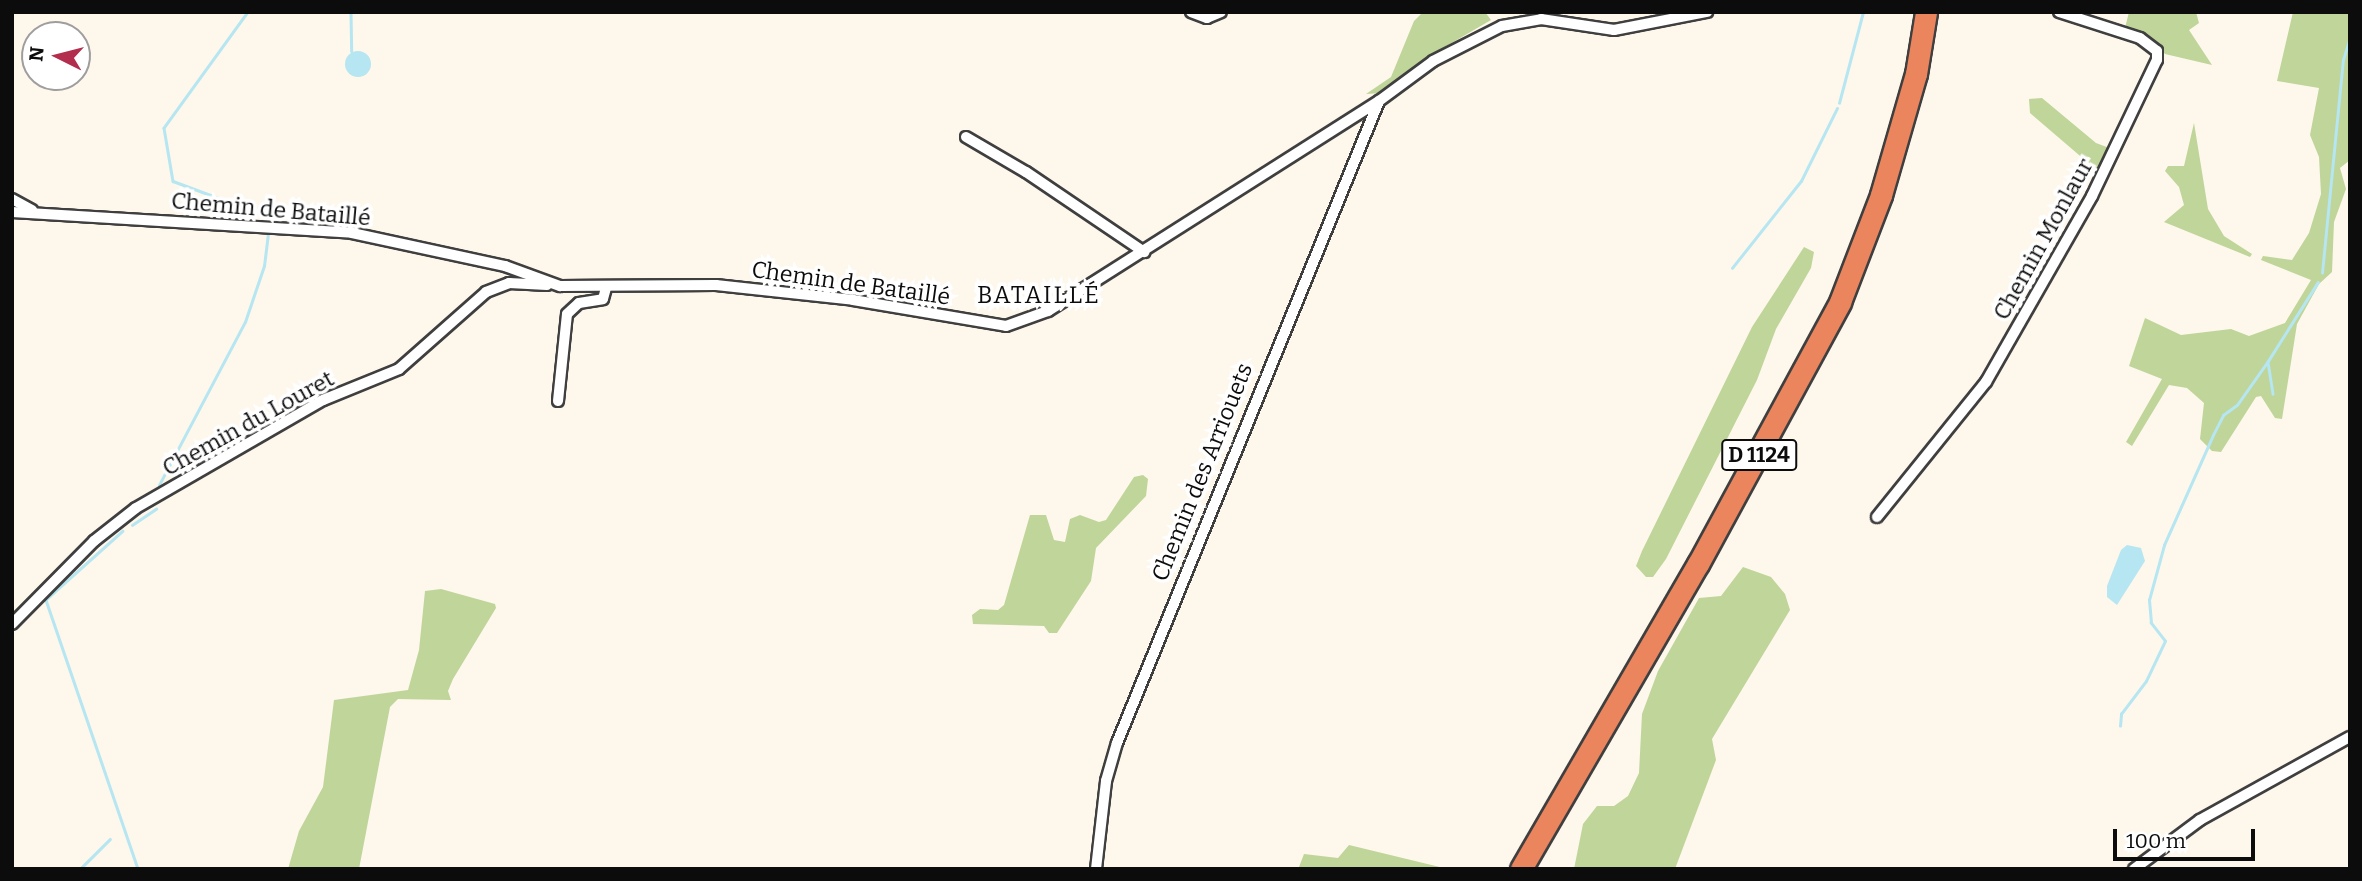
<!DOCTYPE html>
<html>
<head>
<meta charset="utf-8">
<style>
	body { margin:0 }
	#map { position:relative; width:2362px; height:881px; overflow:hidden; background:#fef7ec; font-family:Bitter,serif }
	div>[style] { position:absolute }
	.forest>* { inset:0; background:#bfd599 }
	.water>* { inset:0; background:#b5e6f1 }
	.round { border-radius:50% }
	.stream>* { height:2.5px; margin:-1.25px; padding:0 1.25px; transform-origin:1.25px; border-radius:1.25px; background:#b5e6f1 }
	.roads { filter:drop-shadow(2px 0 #3f3f3f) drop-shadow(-2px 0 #3f3f3f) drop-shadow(0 2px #3f3f3f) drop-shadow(0 -2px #3f3f3f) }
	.street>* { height:10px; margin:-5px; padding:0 5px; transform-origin:5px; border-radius:5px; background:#fff }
	.highway>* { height:21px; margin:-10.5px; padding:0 10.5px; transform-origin:10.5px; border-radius:10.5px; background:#ea855e }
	span { translate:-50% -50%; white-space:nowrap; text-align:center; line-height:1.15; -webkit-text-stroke:7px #fff; paint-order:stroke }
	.shield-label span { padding:2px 5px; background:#fff; border:2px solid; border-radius:5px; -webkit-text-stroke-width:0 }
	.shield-label { font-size:21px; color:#0c0c0c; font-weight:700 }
	.street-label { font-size:23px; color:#0c0c0c }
	.neighbourhood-label { font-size:24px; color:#0c0c0c; letter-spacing:2px }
	.frame { position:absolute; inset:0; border:14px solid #0c0c0c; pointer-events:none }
	.north { position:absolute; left:21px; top:21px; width:70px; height:70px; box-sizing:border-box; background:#fff; border:2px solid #9e9e9e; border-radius:50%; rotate:276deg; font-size:19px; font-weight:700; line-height:28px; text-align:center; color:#0c0c0c }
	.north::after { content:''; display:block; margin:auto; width:24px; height:32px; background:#b22e4c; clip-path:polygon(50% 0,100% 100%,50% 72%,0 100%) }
	.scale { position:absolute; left:2113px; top:829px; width:142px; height:32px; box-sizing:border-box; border:4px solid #0c0c0c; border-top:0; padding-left:9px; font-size:21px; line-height:24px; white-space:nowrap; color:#0c0c0c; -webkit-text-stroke:5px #fff; paint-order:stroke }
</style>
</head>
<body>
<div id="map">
	<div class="forest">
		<i style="clip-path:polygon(1423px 12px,1485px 12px,1491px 20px,1424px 59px,1381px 93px,1366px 94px,1391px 77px,1414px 21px)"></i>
		<i style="clip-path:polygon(2129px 12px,2196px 12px,2199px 23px,2189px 30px,2212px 65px,2165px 54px,2150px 37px,2125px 28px)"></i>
		<i style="clip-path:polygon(2293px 12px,2350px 12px,2350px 160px,2340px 168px,2346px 189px,2334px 222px,2332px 272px,2319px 284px,2297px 324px,2282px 419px,2275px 418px,2261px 396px,2256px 397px,2221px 452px,2212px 451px,2200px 439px,2204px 403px,2187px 388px,2169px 385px,2132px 446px,2126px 442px,2162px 379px,2129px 366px,2145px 318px,2181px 335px,2231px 329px,2249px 336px,2285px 323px,2311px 280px,2261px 260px,2263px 256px,2292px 260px,2309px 233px,2321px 194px,2319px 157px,2310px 135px,2319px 88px,2277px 81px)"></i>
		<i style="clip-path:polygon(2042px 98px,2096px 143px,2112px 149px,2100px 173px,2030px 113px,2029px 99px)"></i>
		<i style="clip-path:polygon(2194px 123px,2208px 209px,2224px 236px,2252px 254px,2250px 257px,2164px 222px,2184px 205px,2179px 187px,2165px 171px,2168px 166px,2184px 166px)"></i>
		<i style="clip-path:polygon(1804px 247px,1814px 252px,1811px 268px,1776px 329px,1757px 380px,1666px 559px,1653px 577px,1646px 577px,1636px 566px,1642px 551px,1752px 327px)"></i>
		<i style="clip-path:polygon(1143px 475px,1148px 479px,1146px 496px,1096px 548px,1091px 581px,1057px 633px,1049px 633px,1044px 626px,973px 624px,972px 615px,980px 609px,998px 610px,1004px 605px,1030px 515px,1046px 515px,1054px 540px,1065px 542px,1070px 519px,1080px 515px,1099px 522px,1106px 520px,1134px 477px)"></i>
		<i style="clip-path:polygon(1743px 567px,1771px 577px,1785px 594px,1790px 610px,1712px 739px,1716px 760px,1675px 869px,1574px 869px,1583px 824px,1597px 806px,1614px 806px,1628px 796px,1639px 773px,1642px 714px,1658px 671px,1699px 598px,1721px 596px)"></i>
		<i style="clip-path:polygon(441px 589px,495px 604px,496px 608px,453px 679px,448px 691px,451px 700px,398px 699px,390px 707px,359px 869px,288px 869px,299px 831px,323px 787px,334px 700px,408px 690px,419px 650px,425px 591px)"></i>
		<i style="clip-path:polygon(1349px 845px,1448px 869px,1299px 867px,1304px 854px,1338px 858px)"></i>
	</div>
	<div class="water">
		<i class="round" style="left:345px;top:51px;width:26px;height:26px"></i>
		<i style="clip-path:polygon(2127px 545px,2141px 548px,2145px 561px,2117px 605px,2107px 597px,2107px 586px,2121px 550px)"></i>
	</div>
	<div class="stream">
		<i style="left:248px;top:12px;width:143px;rotate:125.9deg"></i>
		<i style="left:164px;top:128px;width:54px;rotate:80.4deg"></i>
		<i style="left:173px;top:181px;width:103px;rotate:20.4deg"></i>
		<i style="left:351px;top:12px;width:39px;rotate:89deg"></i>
		<i style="left:1839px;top:103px;width:94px;rotate:-75.2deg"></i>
		<i style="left:1732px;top:268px;width:111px;rotate:-51.6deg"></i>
		<i style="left:1801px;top:181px;width:81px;rotate:-63.7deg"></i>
		<i style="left:2322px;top:273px;width:214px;rotate:-84.4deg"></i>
		<i style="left:2343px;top:60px;width:24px;rotate:-73deg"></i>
		<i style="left:2268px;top:362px;width:32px;rotate:81deg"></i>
		<i style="left:159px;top:485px;width:184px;rotate:-62.2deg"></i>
		<i style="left:245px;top:322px;width:59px;rotate:-71.3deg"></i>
		<i style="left:264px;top:266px;width:34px;rotate:-83deg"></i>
		<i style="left:132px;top:525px;width:29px;rotate:-34deg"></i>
		<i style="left:123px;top:531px;width:103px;rotate:138.1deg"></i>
		<i style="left:46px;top:600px;width:284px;rotate:71.1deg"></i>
		<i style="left:2120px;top:726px;width:12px;rotate:-85deg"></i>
		<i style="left:2121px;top:714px;width:41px;rotate:-52.9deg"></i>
		<i style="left:2146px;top:681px;width:44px;rotate:-64.6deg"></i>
		<i style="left:2165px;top:641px;width:23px;rotate:-128deg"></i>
		<i style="left:2151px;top:623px;width:23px;rotate:-95deg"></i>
		<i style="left:2149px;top:600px;width:57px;rotate:-74.7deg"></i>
		<i style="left:2164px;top:545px;width:120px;rotate:-66deg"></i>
		<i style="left:2213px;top:435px;width:22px;rotate:-63deg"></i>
		<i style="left:2223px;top:415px;width:17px;rotate:-36deg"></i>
		<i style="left:2237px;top:405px;width:54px;rotate:-54.8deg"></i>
		<i style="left:2268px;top:361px;width:93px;rotate:-57.7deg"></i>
		<i style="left:80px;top:869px;width:42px;rotate:-45deg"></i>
	</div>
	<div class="roads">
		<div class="street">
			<i style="left:1191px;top:12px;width:17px;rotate:21deg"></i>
			<i style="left:1207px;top:18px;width:15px;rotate:-23deg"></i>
			<i style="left:966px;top:137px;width:69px;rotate:30.3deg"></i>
			<i style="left:1026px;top:172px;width:143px;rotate:34.1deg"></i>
			<i style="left:12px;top:199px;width:23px;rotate:29deg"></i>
			<i style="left:12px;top:212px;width:341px;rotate:3.5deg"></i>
			<i style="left:352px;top:233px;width:157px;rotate:12.2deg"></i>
			<i style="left:505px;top:266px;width:59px;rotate:20deg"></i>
			<i style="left:560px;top:286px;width:156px;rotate:-0.4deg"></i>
			<i style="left:716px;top:285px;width:138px;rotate:6.2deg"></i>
			<i style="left:853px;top:300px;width:155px;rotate:9.6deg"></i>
			<i style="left:1006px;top:326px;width:45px;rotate:-19.7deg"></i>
			<i style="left:1048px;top:311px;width:392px;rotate:-32.4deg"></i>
			<i style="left:1379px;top:101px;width:67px;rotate:-36.5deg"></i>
			<i style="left:1433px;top:61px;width:77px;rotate:-26.9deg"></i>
			<i style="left:1502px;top:26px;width:40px;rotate:-10deg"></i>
			<i style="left:1541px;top:19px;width:74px;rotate:8.6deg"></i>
			<i style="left:1614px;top:30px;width:95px;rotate:-11deg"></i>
			<i style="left:558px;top:401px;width:87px;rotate:-84.1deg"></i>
			<i style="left:567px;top:314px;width:16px;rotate:-43deg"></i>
			<i style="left:579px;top:303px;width:24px;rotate:-9deg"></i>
			<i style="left:603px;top:299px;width:11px;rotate:-75deg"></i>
			<i style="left:1877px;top:517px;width:174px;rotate:-51.1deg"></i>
			<i style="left:1986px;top:382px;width:214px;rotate:-60.3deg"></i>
			<i style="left:2092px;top:196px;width:151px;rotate:-64.5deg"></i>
			<i style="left:2157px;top:60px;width:9px;rotate:-90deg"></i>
			<i style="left:2157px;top:51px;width:21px;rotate:-143deg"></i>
			<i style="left:2140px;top:38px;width:85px;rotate:-162.2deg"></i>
			<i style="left:12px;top:624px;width:117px;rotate:-45.3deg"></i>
			<i style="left:94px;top:541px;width:53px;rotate:-38.2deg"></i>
			<i style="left:136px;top:508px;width:216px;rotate:-30deg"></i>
			<i style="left:323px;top:400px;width:82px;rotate:-22.2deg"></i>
			<i style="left:399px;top:369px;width:116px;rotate:-41.5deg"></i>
			<i style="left:486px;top:292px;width:25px;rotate:-21deg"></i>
			<i style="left:509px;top:283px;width:38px;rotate:3deg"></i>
			<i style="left:1096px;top:869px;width:89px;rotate:-83.5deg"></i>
			<i style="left:1106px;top:781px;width:40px;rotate:-74deg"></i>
			<i style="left:1117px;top:743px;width:693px;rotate:-67.8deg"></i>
			<i style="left:2134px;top:869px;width:82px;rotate:-36.6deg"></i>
			<i style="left:2200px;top:820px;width:171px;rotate:-29deg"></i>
		</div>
		<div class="highway">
			<i style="left:1521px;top:869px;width:353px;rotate:-59.9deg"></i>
			<i style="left:1698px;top:564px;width:298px;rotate:-61.5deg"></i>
			<i style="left:1840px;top:302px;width:115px;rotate:-69deg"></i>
			<i style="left:1881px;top:195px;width:126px;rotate:-73.9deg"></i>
			<i style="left:1916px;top:74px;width:63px;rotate:-80.8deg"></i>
		</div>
	</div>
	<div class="shield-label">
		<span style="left:1759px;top:455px">D 1124</span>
	</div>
	<div class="street-label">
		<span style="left:271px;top:209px;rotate:5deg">Chemin de Bataillé</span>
		<span style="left:2043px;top:239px;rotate:-61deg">Chemin Monlaur</span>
		<span style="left:851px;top:283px;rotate:8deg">Chemin de Bataillé</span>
		<span style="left:248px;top:423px;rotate:-29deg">Chemin du Louret</span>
		<span style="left:1202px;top:472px;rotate:-68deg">Chemin des Arriouets</span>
	</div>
	<div class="neighbourhood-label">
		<span style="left:1039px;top:296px">BATAILLÉ</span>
	</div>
	<div class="frame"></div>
	<div class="north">N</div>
	<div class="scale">100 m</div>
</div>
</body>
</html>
